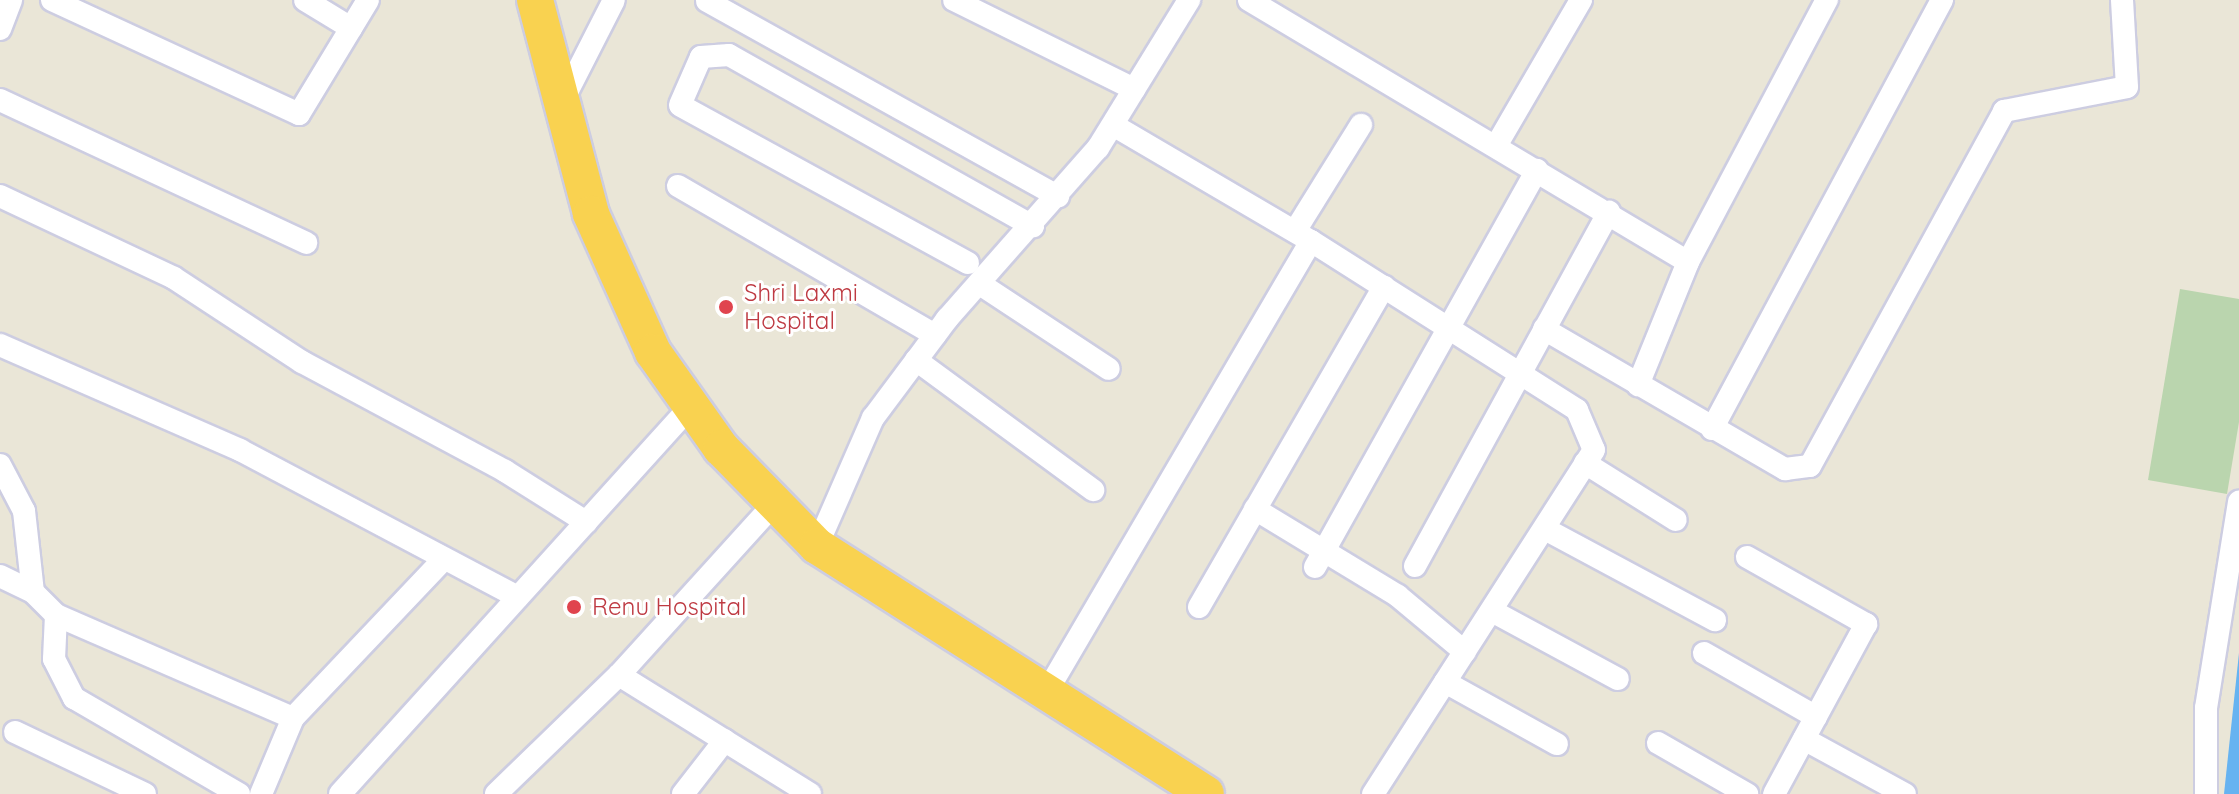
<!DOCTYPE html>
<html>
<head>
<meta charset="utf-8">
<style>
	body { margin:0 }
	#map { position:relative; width:2239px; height:794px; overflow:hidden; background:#eae6d7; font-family:Quicksand,sans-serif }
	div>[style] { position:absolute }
	.cemetery>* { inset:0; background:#bad5ae }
	.water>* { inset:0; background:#66b3f1 }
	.roads { filter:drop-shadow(2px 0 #cdcde1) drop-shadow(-2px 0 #cdcde1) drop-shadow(0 2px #cdcde1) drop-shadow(0 -2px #cdcde1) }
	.minor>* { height:22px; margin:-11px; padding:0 11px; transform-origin:11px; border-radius:11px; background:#fff }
	.trunk>* { height:36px; margin:-18px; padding:0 18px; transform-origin:18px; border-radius:18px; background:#f9d250 }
	.dots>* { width:22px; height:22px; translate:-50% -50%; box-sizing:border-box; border:4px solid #fff; border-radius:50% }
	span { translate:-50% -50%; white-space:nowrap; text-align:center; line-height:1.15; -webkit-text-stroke:6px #fff; paint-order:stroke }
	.health-label { font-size:24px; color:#be3a42 }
	.left { translate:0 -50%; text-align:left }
</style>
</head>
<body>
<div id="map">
	<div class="cemetery">
		<i style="clip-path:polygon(2180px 289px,2239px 299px,2239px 422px,2227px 494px,2148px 480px)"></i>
	</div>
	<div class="water">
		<i style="clip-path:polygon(2239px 653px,2239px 794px,2224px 794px)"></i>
	</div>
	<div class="roads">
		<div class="minor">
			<i style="left:52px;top:0;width:272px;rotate:24.8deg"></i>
			<i style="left:299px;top:114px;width:133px;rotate:-58.8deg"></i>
			<i style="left:305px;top:0;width:54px;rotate:31.3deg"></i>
			<i style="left:954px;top:0;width:201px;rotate:26.3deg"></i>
			<i style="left:1249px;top:0;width:511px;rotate:30.83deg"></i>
			<i style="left:1688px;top:262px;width:133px;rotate:112.1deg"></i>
			<i style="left:707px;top:1px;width:402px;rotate:29.1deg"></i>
			<i style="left:0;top:29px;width:31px;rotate:-69deg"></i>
			<i style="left:0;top:100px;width:338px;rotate:25deg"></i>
			<i style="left:562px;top:102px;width:114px;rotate:-63deg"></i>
			<i style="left:1113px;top:125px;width:229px;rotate:30.4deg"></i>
			<i style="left:1311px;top:241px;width:315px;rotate:32.4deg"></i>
			<i style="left:1577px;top:410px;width:43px;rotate:67deg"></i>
			<i style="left:1594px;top:450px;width:409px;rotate:122.7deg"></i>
			<i style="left:1496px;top:146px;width:169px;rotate:-59.8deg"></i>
			<i style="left:678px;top:186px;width:297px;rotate:30.1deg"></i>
			<i style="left:0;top:196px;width:192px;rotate:25.2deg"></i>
			<i style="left:174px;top:278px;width:153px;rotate:33.3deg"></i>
			<i style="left:302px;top:362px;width:230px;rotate:28.2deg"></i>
			<i style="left:505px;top:471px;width:96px;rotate:32.2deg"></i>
			<i style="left:1295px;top:231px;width:125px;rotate:-58.1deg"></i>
			<i style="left:1688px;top:262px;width:297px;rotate:-62.1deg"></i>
			<i style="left:968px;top:263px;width:328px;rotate:-151.3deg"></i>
			<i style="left:680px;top:105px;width:52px;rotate:-66.4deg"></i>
			<i style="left:701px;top:57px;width:28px;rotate:-4deg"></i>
			<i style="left:729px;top:55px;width:349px;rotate:29.4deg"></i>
			<i style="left:980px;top:284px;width:154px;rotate:33.4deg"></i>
			<i style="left:1544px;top:329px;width:279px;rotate:30.2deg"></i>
			<i style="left:1785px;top:469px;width:25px;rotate:-7deg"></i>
			<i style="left:1810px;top:466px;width:405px;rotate:-61.3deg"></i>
			<i style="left:2004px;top:111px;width:125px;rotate:-11deg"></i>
			<i style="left:2127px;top:87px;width:87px;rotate:-93.3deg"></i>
			<i style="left:0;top:345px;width:262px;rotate:23.6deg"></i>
			<i style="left:240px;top:450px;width:314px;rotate:27.9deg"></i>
			<i style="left:916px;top:360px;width:220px;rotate:36.3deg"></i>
			<i style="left:1712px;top:429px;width:487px;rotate:-61.8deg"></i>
			<i style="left:1585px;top:463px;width:107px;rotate:32.1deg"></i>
			<i style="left:0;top:465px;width:52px;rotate:62.4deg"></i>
			<i style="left:24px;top:511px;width:81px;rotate:83.7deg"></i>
			<i style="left:33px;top:592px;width:33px;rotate:45deg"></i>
			<i style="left:56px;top:615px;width:258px;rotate:23.5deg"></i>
			<i style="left:1255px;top:509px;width:167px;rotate:31.3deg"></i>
			<i style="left:1398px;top:596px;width:87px;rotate:39.9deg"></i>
			<i style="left:1545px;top:529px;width:193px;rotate:28.2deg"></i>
			<i style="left:817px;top:546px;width:140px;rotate:-66.4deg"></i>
			<i style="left:873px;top:418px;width:124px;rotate:-53.2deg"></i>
			<i style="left:947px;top:319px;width:228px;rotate:-48.6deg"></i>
			<i style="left:1098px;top:148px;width:174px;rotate:-58.4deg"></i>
			<i style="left:1747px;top:557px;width:137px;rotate:29.4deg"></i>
			<i style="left:1866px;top:624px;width:193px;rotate:118.4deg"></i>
			<i style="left:1415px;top:566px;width:404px;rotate:-61.3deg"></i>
			<i style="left:1315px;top:567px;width:455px;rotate:-60.8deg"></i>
			<i style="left:0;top:576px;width:37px;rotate:26deg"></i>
			<i style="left:1199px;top:607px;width:370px;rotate:-60deg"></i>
			<i style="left:1492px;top:611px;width:143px;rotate:28.4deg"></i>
			<i style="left:56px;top:615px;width:44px;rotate:92.6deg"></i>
			<i style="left:54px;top:659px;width:44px;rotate:62.9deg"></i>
			<i style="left:74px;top:698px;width:191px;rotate:30.2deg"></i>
			<i style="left:1704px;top:653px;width:129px;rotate:29.7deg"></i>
			<i style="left:619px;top:675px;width:225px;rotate:31.9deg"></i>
			<i style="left:1445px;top:682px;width:128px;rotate:29deg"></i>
			<i style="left:1046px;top:693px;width:524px;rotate:-59.62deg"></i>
			<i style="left:15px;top:732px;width:144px;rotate:25.5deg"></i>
			<i style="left:1804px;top:739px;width:115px;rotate:28.6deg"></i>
			<i style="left:1658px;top:743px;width:103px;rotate:29.8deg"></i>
			<i style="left:261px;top:794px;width:82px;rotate:-67.2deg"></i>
			<i style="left:293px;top:718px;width:219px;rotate:-46.5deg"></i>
			<i style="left:340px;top:794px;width:523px;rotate:-47.87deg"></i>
			<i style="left:496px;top:794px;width:171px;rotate:-44.1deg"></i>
			<i style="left:619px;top:675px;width:234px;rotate:-47.8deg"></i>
			<i style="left:683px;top:794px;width:68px;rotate:-52.1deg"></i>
			<i style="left:2206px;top:794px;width:86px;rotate:-90deg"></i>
			<i style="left:2206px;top:708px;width:209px;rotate:-80.9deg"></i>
		</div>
		<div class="trunk">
			<i style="left:535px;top:0;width:221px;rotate:75.3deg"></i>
			<i style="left:591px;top:214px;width:151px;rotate:65.8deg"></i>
			<i style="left:653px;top:352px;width:118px;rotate:54.7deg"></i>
			<i style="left:721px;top:448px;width:137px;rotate:45.6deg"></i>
			<i style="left:817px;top:546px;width:461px;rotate:32.5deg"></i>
		</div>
	</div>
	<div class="dots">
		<i style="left:726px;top:307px;background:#e0444e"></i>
		<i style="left:574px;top:607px;background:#e0444e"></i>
	</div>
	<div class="health-label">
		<span class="left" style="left:744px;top:307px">Shri Laxmi<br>Hospital</span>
		<span class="left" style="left:592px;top:607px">Renu Hospital</span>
	</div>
</div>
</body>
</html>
